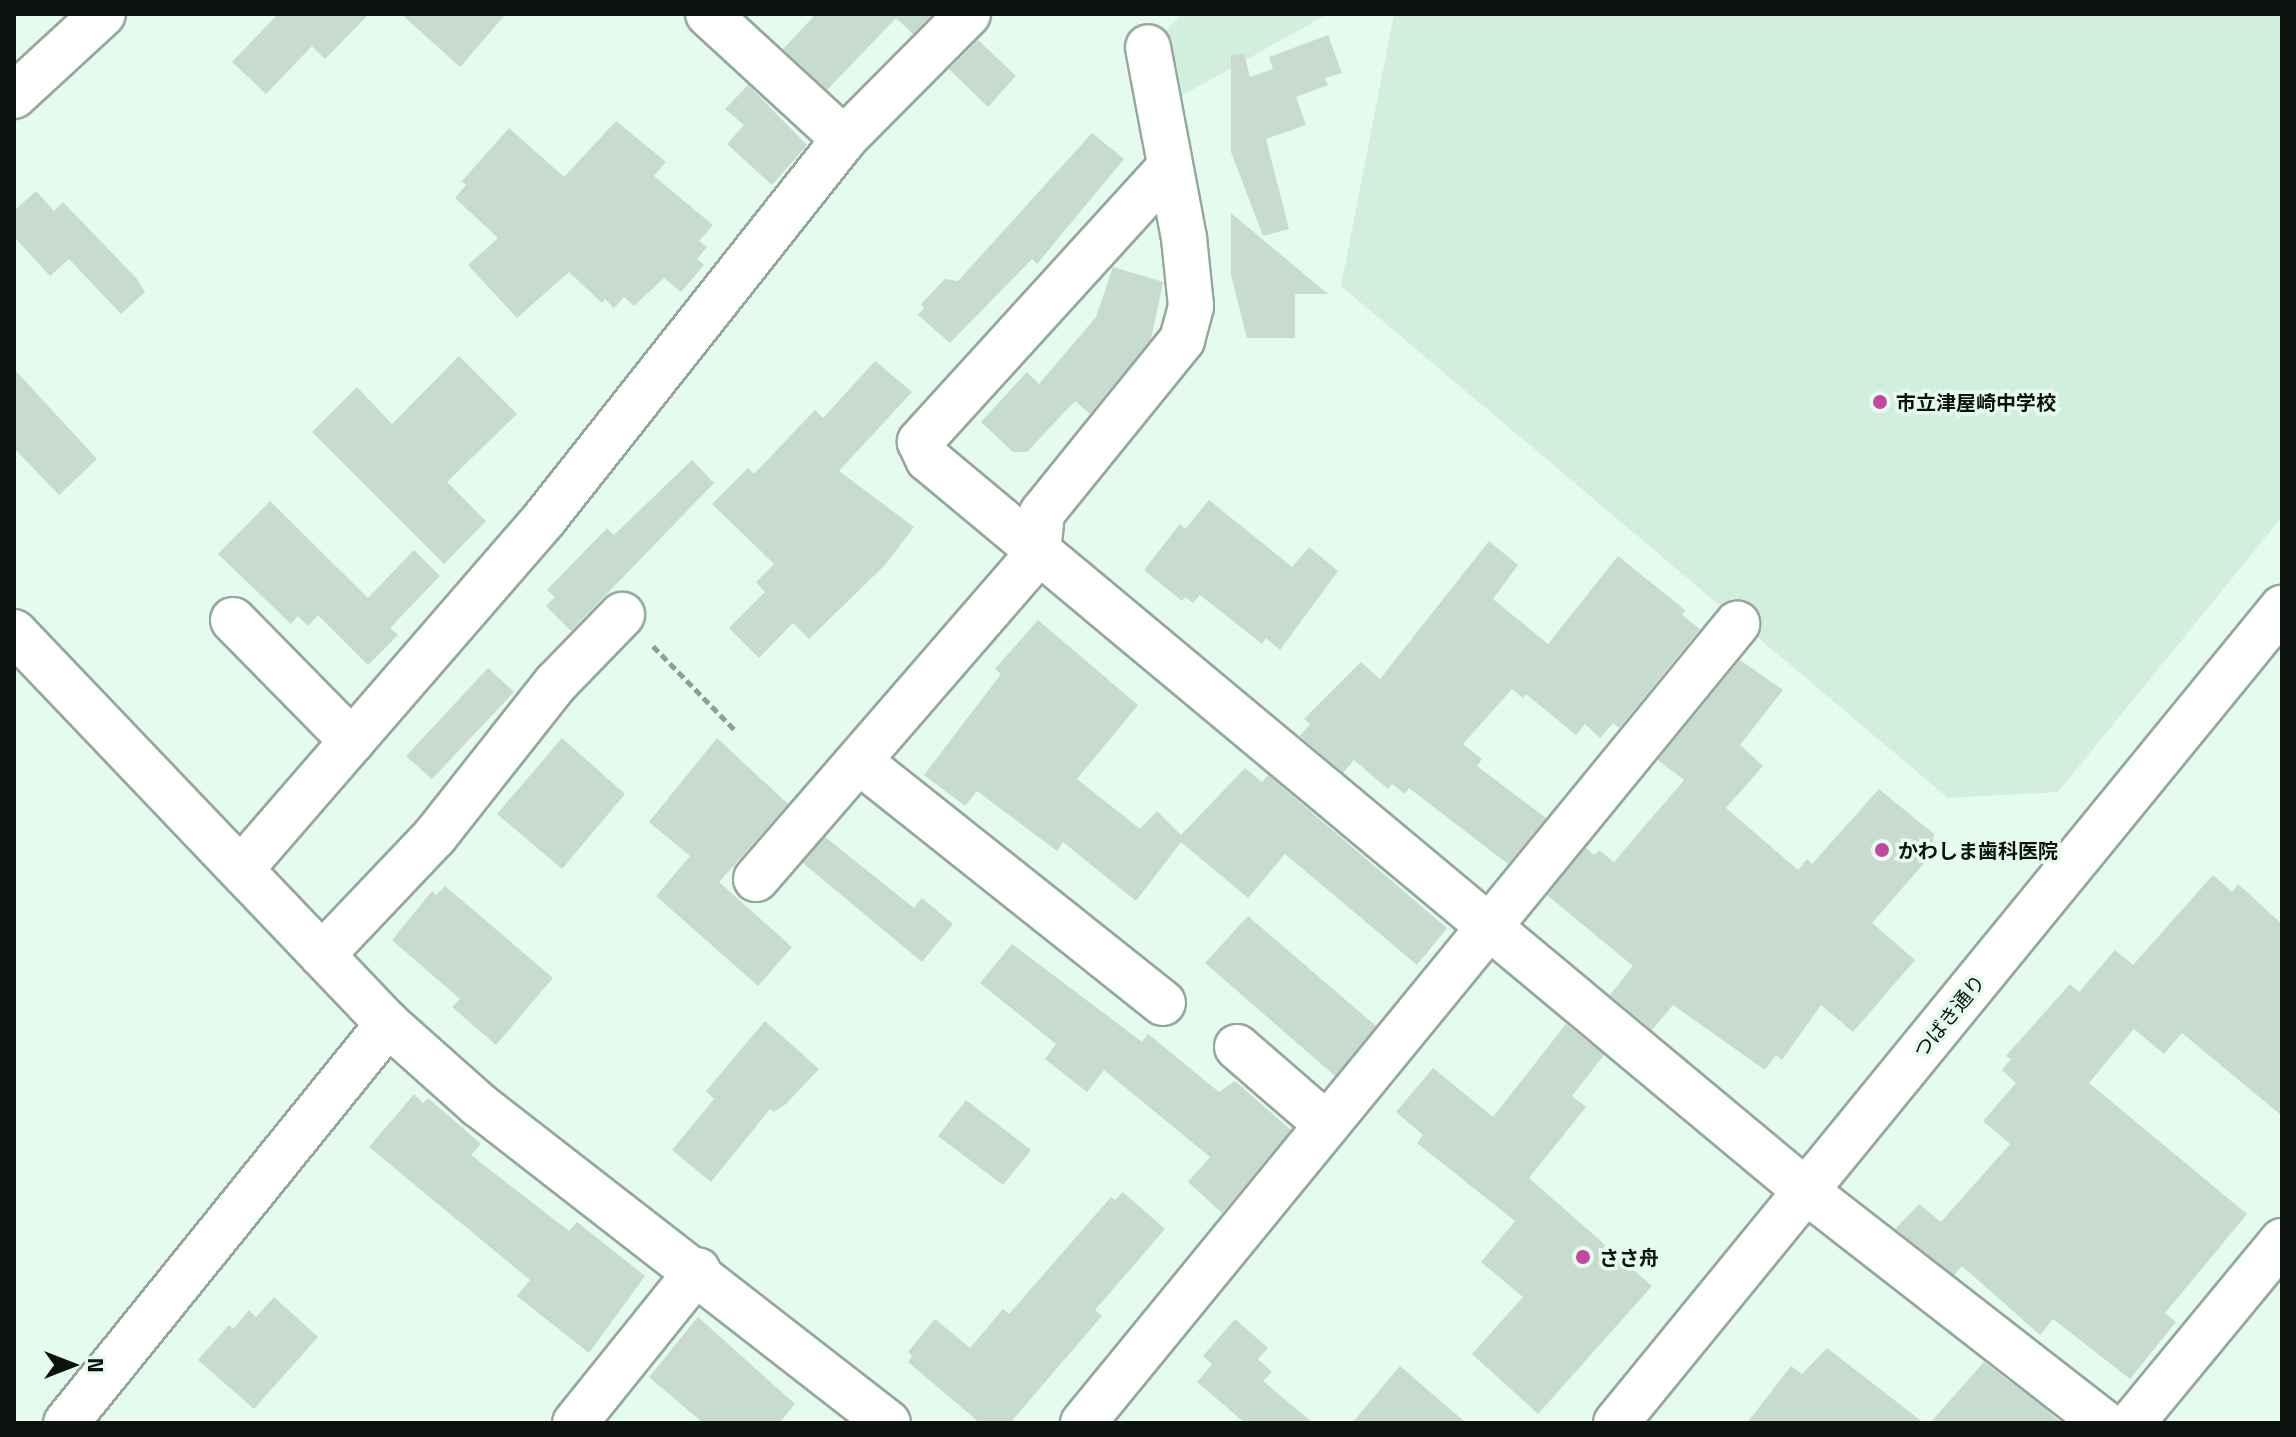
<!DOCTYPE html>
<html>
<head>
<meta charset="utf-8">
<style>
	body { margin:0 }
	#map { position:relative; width:2296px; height:1437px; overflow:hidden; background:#e5fbee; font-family:"Titillium Web","Noto Sans JP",sans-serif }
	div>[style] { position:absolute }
	.built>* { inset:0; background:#d2efde }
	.building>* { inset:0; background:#c7dbcf }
	.path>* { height:5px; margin-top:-2.5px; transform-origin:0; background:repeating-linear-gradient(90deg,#8f9f96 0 8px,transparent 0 12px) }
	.roads { filter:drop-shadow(2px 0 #94a89d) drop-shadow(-2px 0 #94a89d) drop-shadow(0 2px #94a89d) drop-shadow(0 -2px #94a89d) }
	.street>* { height:44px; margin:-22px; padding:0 22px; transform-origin:22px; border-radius:22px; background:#fff }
	.secondary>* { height:44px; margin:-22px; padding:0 22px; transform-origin:22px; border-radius:22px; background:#fff }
	.dots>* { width:22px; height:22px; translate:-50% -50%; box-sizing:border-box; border:4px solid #e5fbee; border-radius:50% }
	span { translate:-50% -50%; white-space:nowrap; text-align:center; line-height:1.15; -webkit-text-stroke:7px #e5fbee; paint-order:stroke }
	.poi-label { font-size:20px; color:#0c130f; font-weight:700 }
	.left { translate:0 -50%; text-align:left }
	.street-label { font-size:20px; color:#0c130f }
	.frame { position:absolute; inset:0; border:16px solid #0c130f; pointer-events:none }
	.north { position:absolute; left:32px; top:1325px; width:80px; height:80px; -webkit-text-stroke:6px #e5fbee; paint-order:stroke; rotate:90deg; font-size:22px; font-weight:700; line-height:32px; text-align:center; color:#0c130f }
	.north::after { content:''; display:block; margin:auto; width:28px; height:36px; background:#0c130f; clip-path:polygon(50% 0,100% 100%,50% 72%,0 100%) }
</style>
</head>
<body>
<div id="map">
	<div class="built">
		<i style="clip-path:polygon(1182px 14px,1328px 14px,1169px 103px,1156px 41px)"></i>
		<i style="clip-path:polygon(1394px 14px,2282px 14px,2282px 517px,2058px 792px,1948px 798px,1341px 286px)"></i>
	</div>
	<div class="building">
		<i style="clip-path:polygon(278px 14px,369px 14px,325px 59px,312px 46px,266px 94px,232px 62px)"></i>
		<i style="clip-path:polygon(401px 14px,506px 14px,460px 67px)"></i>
		<i style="clip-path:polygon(816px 14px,933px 14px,913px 34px,896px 18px,827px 90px,783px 49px)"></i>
		<i style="clip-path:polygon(1328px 35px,1342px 73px,1325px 78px,1328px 85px,1296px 97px,1306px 125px,1266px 139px,1289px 229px,1263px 236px,1231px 152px,1231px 55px,1244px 53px,1250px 77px,1273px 69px,1269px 57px)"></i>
		<i style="clip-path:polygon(978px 40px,1016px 76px,988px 107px,949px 69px)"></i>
		<i style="clip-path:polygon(748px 85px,807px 145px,772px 185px,727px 144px,744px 125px,725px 109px)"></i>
		<i style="clip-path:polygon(616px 121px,666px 162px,654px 176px,713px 225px,699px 241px,707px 247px,697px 259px,704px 265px,681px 292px,664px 278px,634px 306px,624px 297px,614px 308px,605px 299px,602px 303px,569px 272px,517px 318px,468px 265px,498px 238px,455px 198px,466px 185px,462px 181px,509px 128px,564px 177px)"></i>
		<i style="clip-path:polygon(1092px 133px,1124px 159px,1037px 264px,1032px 259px,950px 343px,918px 315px,924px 308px,921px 304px,945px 279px,958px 281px)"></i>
		<i style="clip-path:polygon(36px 191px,54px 211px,63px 202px,137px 279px,145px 292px,121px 314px,69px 259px,50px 276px,14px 237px,14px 211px)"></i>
		<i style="clip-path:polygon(1231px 213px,1328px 294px,1295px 294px,1295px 338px,1247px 338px,1231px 275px)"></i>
		<i style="clip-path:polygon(1113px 267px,1163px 282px,1151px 339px,1090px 414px,1075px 401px,1027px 452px,1013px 452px,981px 422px,1027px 372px,1039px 384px,1096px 317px)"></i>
		<i style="clip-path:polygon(459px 356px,517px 414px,447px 482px,486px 521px,444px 564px,312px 432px,357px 387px,392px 424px)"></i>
		<i style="clip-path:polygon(875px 361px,912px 392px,839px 471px,914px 527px,885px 565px,809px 639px,793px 623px,759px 658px,729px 628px,765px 592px,756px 582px,774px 564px,712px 504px,748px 468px,754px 474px,815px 410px,823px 418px)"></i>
		<i style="clip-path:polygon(14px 369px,97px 459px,59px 495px,14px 448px)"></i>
		<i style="clip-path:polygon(692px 460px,714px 483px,571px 631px,546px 606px,555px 597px,547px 590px,607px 528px,614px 535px)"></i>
		<i style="clip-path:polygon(1209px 500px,1292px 567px,1309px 547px,1338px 571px,1280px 650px,1266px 638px,1262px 644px,1200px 595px,1193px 603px,1185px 597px,1182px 601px,1144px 570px,1180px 524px,1185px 529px)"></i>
		<i style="clip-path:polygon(270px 501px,368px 598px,414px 550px,440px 576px,390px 628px,398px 635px,368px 665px,318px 615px,308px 626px,298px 616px,291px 624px,218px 554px)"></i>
		<i style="clip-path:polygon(1489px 541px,1518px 565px,1493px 599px,1548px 644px,1618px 556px,1685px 610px,1682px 615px,1700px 629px,1619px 728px,1613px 723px,1600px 738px,1585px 724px,1576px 735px,1526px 694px,1523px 698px,1512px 689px,1463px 744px,1482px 759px,1477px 766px,1546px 818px,1508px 864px,1409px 788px,1405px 794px,1392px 784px,1388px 789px,1354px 760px,1343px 773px,1300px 736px,1310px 724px,1304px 719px,1361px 662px,1380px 679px)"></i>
		<i style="clip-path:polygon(1038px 620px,1138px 705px,1077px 779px,1140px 829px,1157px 811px,1181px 835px,1245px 768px,1262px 782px,1268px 775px,1447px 928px,1417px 965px,1285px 854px,1248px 898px,1181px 842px,1136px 901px,1063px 842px,1057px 851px,977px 791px,965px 806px,924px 775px,1001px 674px,995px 669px)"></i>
		<i style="clip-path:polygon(1740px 660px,1783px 690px,1740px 745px,1763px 766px,1726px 808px,1798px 870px,1807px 859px,1812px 864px,1879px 789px,1934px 834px,1932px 854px,1872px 923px,1915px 960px,1853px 1032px,1821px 1005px,1782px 1060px,1776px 1055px,1765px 1070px,1673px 1005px,1652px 1030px,1610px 995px,1633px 966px,1547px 895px,1586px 848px,1594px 855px,1599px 850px,1614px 862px,1684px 780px,1658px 760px)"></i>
		<i style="clip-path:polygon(488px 668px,514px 692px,432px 779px,406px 756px)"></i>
		<i style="clip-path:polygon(562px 738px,625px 794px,562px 869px,497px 814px)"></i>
		<i style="clip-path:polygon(717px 738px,788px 804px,719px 882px,792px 947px,758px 986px,656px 896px,690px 856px,649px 822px)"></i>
		<i style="clip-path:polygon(825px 837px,914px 908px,922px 898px,953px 924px,922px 962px,803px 863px)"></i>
		<i style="clip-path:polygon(2213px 875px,2232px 892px,2238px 884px,2282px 924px,2282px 1116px,2182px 1033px,2164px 1054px,2134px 1029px,2089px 1083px,2247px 1214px,2165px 1313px,2176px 1322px,2130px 1379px,2053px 1319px,2040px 1335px,1962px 1266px,1954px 1275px,1895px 1229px,1919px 1204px,1941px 1222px,2010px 1144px,1983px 1121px,2016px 1083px,2002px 1070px,2011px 1059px,2006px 1056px,2070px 984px,2079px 992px,2115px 950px,2133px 965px)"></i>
		<i style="clip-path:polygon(445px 886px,553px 978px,496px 1045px,452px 1007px,460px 999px,392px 940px,432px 891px,436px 895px)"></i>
		<i style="clip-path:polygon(1248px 916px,1376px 1026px,1335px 1076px,1205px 963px)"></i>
		<i style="clip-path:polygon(1012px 944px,1142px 1042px,1148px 1034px,1219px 1092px,1235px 1081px,1291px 1130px,1222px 1213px,1188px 1182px,1210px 1157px,1104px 1070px,1087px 1092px,1045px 1059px,1056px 1044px,980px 983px)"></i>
		<i style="clip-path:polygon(765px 1021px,819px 1069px,786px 1104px,774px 1112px,770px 1109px,711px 1182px,672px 1150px,714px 1099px,706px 1091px)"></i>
		<i style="clip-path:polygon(1566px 1024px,1604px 1055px,1572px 1096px,1586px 1107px,1529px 1178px,1652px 1286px,1538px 1414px,1472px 1354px,1523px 1297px,1481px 1262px,1515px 1221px,1417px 1143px,1423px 1135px,1396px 1112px,1433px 1068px,1493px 1117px)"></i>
		<i style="clip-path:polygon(414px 1094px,423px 1103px,428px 1098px,481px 1144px,471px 1155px,569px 1231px,577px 1222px,645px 1276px,589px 1353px,517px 1296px,530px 1280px,369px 1147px)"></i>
		<i style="clip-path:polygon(966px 1100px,1031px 1150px,1003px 1185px,938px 1136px)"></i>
		<i style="clip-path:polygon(1123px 1192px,1165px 1229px,1095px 1310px,1102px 1316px,1010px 1423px,980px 1423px,908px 1362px,912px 1356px,908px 1352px,935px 1319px,970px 1348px,1003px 1309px,1009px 1314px,1111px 1197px,1115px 1200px)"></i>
		<i style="clip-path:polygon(274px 1297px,318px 1337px,254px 1409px,198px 1360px,229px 1325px,233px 1329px,249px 1310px,256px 1317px)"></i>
		<i style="clip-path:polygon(698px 1317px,795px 1404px,779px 1423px,703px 1423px,649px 1377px)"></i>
		<i style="clip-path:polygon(1235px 1319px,1268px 1348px,1258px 1359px,1272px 1372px,1263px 1381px,1313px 1423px,1245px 1423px,1197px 1382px,1212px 1364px,1203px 1356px)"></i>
		<i style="clip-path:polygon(1827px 1348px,1924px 1423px,1747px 1423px,1791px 1366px,1802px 1374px)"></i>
		<i style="clip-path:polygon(1984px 1362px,2043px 1407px,2061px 1423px,1930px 1423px)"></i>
		<i style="clip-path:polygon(1400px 1366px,1466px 1423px,1352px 1423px)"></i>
	</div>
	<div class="path">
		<i style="left:653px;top:646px;width:119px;rotate:45.7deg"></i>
	</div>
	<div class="roads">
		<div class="street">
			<i style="left:708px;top:14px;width:185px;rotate:42.6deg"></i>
			<i style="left:1168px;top:169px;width:369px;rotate:132.3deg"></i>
			<i style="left:920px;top:442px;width:19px;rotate:65deg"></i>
			<i style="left:928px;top:459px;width:1143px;rotate:39.82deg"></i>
			<i style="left:1806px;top:1191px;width:378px;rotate:37.9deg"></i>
			<i style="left:233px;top:620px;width:170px;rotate:45.5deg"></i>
			<i style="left:14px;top:632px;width:542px;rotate:46.35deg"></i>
			<i style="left:388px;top:1024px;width:122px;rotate:41.7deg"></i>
			<i style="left:479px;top:1105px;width:518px;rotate:37.87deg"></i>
			<i style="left:860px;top:762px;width:387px;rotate:38.5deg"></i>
			<i style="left:242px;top:868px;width:463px;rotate:-49.1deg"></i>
			<i style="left:545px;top:518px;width:483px;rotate:-51.7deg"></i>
			<i style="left:844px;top:139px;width:176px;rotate:-45.2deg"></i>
			<i style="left:756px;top:879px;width:431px;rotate:-49.1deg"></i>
			<i style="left:1038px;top:553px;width:40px;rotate:-84.3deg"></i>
			<i style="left:1042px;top:513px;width:223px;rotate:-51deg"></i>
			<i style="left:1182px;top:340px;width:35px;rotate:-75deg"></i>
			<i style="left:1191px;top:306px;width:68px;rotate:-95.9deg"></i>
			<i style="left:1184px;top:238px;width:194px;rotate:-100.7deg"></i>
			<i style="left:322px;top:955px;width:164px;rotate:-46.5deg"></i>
			<i style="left:435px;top:836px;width:195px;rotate:-51.7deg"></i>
			<i style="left:556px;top:683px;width:95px;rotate:-45.9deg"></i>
			<i style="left:1237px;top:1047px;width:119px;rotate:40.9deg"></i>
			<i style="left:66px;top:1423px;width:513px;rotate:-51.1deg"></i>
			<i style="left:575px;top:1423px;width:196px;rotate:-51.2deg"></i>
			<i style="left:1083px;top:1423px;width:1033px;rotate:-50.7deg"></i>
			<i style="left:2132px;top:1423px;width:236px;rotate:-50.5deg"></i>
		</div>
		<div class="secondary">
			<i style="left:14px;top:96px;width:121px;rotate:-42.7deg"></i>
			<i style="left:1616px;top:1423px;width:1053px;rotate:-50.75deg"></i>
		</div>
	</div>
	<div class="dots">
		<i style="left:1880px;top:402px;background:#c14aa0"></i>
		<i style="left:1882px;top:850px;background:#c14aa0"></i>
		<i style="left:1583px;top:1257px;background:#c14aa0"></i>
	</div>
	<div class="poi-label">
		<span class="left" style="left:1896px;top:402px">市立津屋崎中学校</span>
		<span class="left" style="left:1898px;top:850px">かわしま歯科医院</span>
		<span class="left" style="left:1599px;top:1257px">ささ舟</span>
	</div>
	<div class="street-label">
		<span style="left:1949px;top:1016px;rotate:-51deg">つばき通り</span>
	</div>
	<div class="frame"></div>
	<div class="north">N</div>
</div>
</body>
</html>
